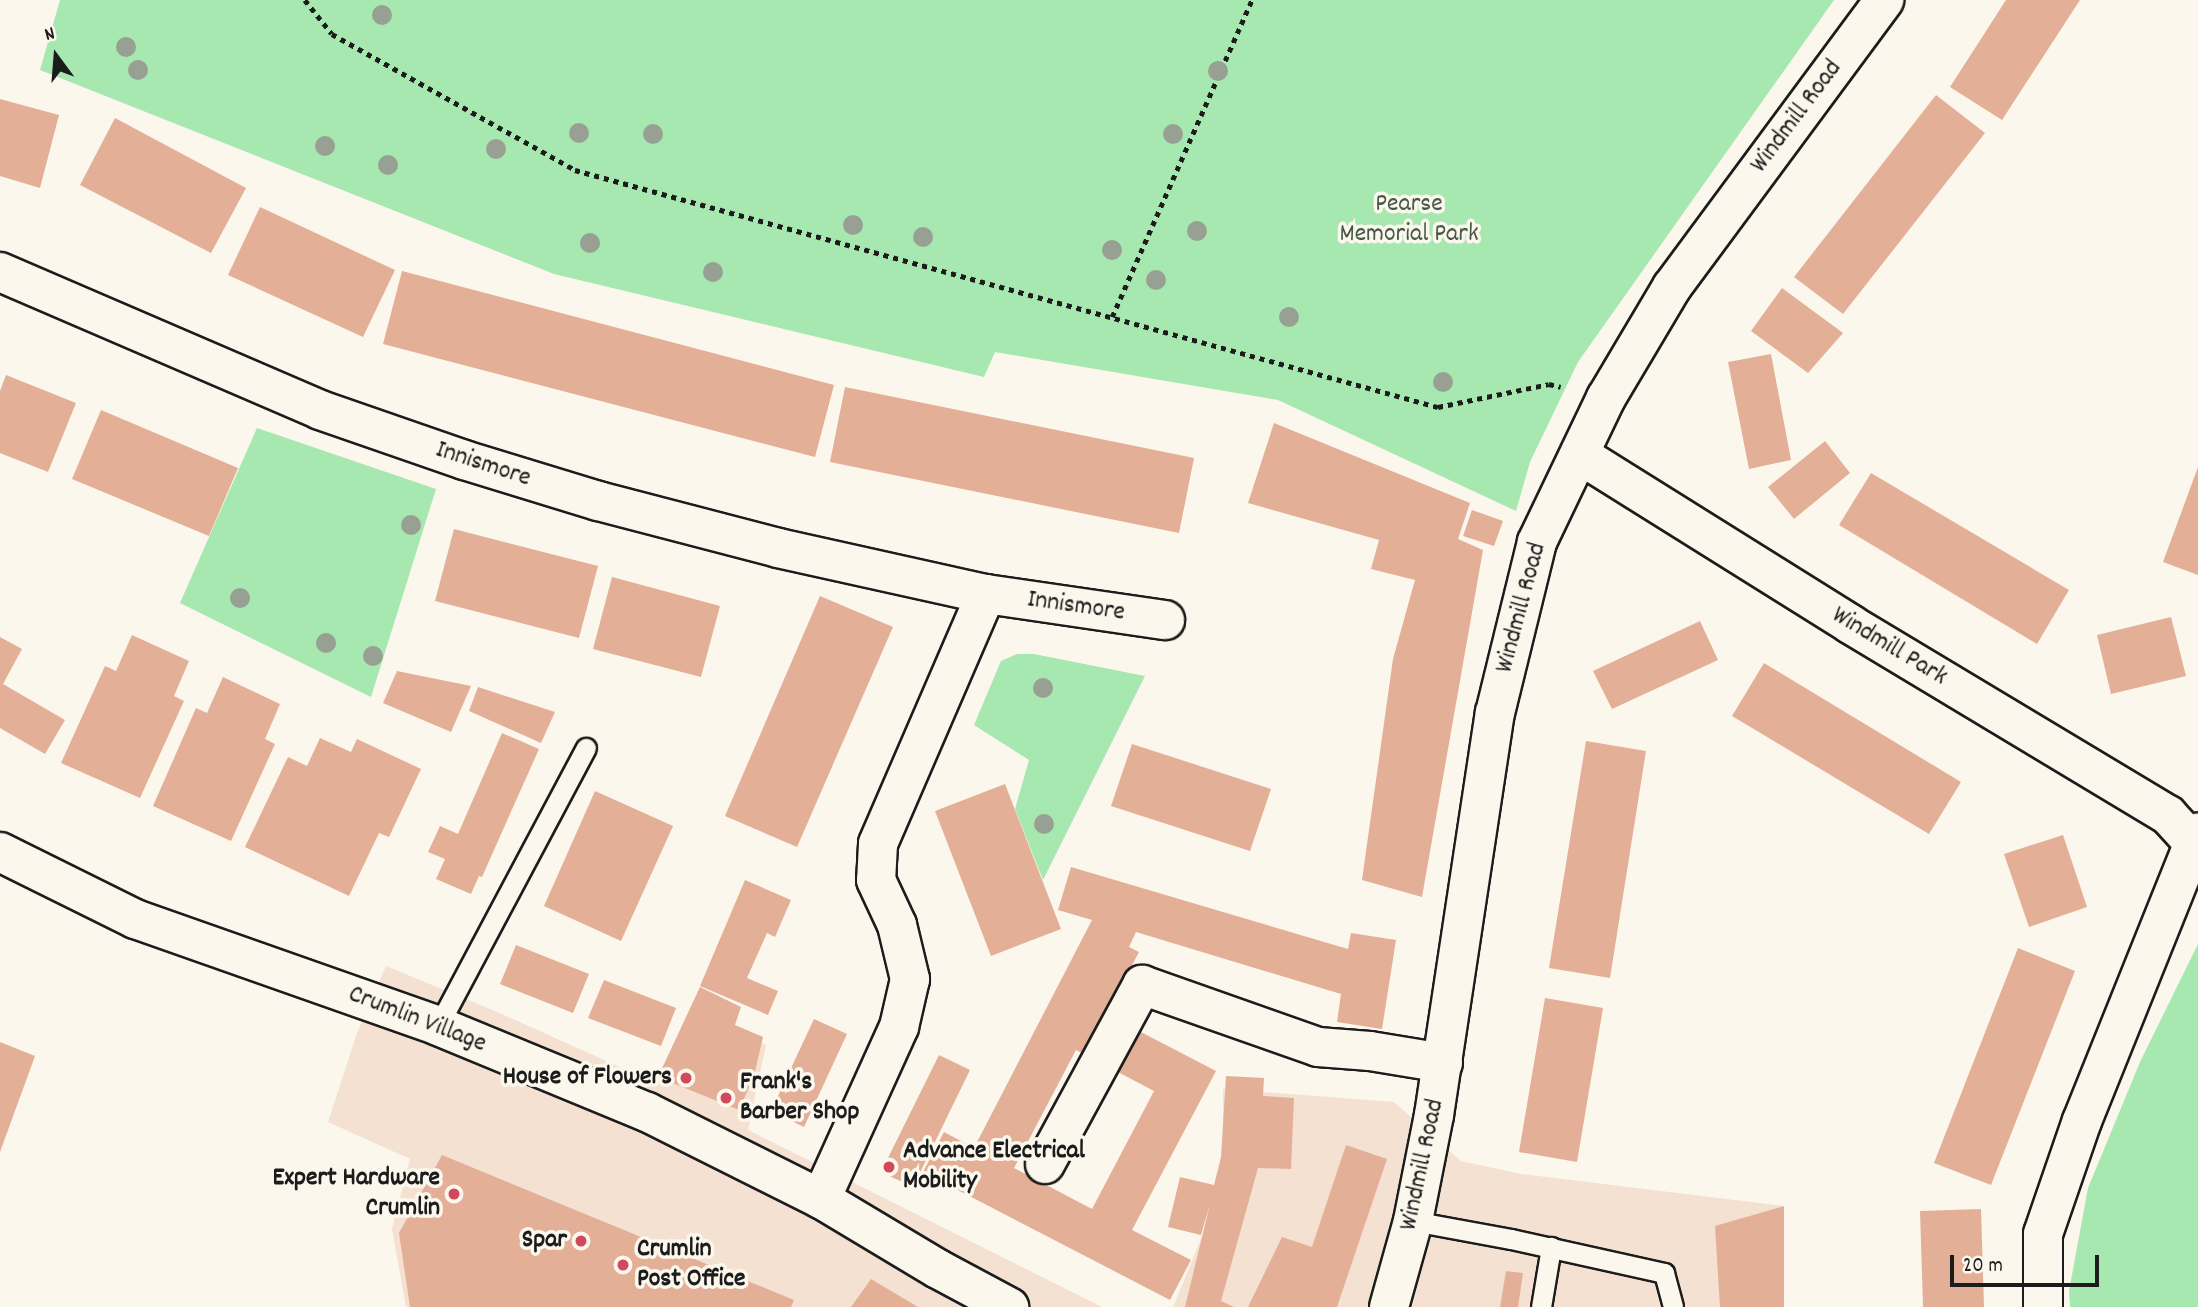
<!DOCTYPE html>
<html>
<head>
<meta charset="utf-8">
<style>
	body { margin:0 }
	#map { position:relative; width:2198px; height:1307px; overflow:hidden; background:#fbf7ec; font-family:Dekko,sans-serif }
	div>[style] { position:absolute }
	.built>* { inset:0; background:#f4e1d2 }
	.green>* { inset:0; background:#a7e7b0 }
	.building>* { inset:0; background:#e4af97 }
	.path>* { height:4.5px; margin-top:-2.25px; transform-origin:0; background:repeating-linear-gradient(90deg,#1c1c1c 0 5px,transparent 0 10px) }
	.roads { filter:drop-shadow(2px 0 #1c1c1c) drop-shadow(-2px 0 #1c1c1c) drop-shadow(0 2px #1c1c1c) drop-shadow(0 -2px #1c1c1c) }
	.service>* { height:19px; margin:-9.5px; padding:0 9.5px; transform-origin:9.5px; border-radius:9.5px; background:#fbf7ec }
	.minor>* { height:38px; margin:-19px; padding:0 19px; transform-origin:19px; border-radius:19px; background:#fbf7ec }
	.tertiary>* { height:38px; margin:-19px; padding:0 19px; transform-origin:19px; border-radius:19px; background:#fbf7ec }
	.trees>* { width:20px; height:20px; margin:-10px; border-radius:50%; background:#97a092 }
	.dots>* { width:19px; height:19px; translate:-50% -50%; box-sizing:border-box; border:4px solid #fbf7ec; border-radius:50% }
	span { translate:-50% -50%; white-space:nowrap; text-align:center; line-height:1.15; -webkit-text-stroke:7px #fbf7ec; paint-order:stroke }
	.street-label { font-size:26px; color:#1c1c1c }
	.park-label { font-size:26px; color:#465948 }
	.poi-label { font-size:26px; color:#1c1c1c; font-weight:700 }
	.right { translate:-100% -50%; text-align:right }
	.left { translate:0 -50%; text-align:left }
	.north { position:absolute; left:21px; top:21px; width:70px; height:70px; -webkit-text-stroke:5px #fbf7ec; paint-order:stroke; rotate:344deg; font-size:19px; font-weight:700; line-height:28px; text-align:center; color:#1c1c1c }
	.north::after { content:''; display:block; margin:auto; width:24px; height:32px; background:#1c1c1c; clip-path:polygon(50% 0,100% 100%,50% 72%,0 100%) }
	.scale { position:absolute; left:1950px; top:1255px; width:149px; height:32px; box-sizing:border-box; border:4px solid #1c1c1c; border-top:0; padding-left:9px; font-size:21px; line-height:24px; white-space:nowrap; color:#1c1c1c; -webkit-text-stroke:5px #fbf7ec; paint-order:stroke }
</style>
</head>
<body>
<div id="map">
	<div class="built">
		<i style="clip-path:polygon(386px 966px,495px 1011px,653px 1082px,694px 1016px,766px 1045px,748px 1130px,1102px 1307px,406px 1307px,392px 1229px,410px 1159px,328px 1122px,357px 1033px)"></i>
		<i style="clip-path:polygon(1223px 1089px,1394px 1102px,1461px 1161px,1521px 1174px,1784px 1206px,1784px 1307px,1173px 1307px,1223px 1185px)"></i>
	</div>
	<div class="green">
		<i style="clip-path:polygon(60px 0,1834px 0,1578px 362px,1530px 462px,1516px 511px,1278px 400px,995px 352px,984px 377px,554px 274px,40px 70px)"></i>
		<i style="clip-path:polygon(257px 428px,436px 489px,371px 697px,180px 603px)"></i>
		<i style="clip-path:polygon(1017px 654px,1034px 654px,1145px 676px,1043px 880px,1015px 809px,1029px 760px,974px 725px,1001px 661px)"></i>
		<i style="clip-path:polygon(2198px 944px,2198px 1307px,2070px 1307px,2069px 1291px,2088px 1188px,2140px 1062px)"></i>
	</div>
	<div class="building">
		<i style="clip-path:polygon(2006px 0,2080px 0,2002px 120px,1950px 87px)"></i>
		<i style="clip-path:polygon(1936px 95px,1985px 133px,1843px 314px,1794px 277px)"></i>
		<i style="clip-path:polygon(0 99px,59px 115px,40px 188px,0 176px)"></i>
		<i style="clip-path:polygon(115px 118px,246px 188px,211px 253px,80px 185px)"></i>
		<i style="clip-path:polygon(260px 207px,395px 270px,363px 337px,228px 275px)"></i>
		<i style="clip-path:polygon(402px 271px,834px 385px,815px 457px,383px 344px)"></i>
		<i style="clip-path:polygon(1782px 288px,1843px 333px,1808px 373px,1751px 331px)"></i>
		<i style="clip-path:polygon(1771px 354px,1791px 460px,1749px 469px,1728px 362px)"></i>
		<i style="clip-path:polygon(6px 375px,76px 403px,48px 472px,0 453px,0 391px)"></i>
		<i style="clip-path:polygon(845px 387px,1194px 458px,1179px 533px,830px 462px)"></i>
		<i style="clip-path:polygon(101px 410px,238px 468px,209px 536px,72px 479px)"></i>
		<i style="clip-path:polygon(1274px 423px,1470px 503px,1458px 539px,1483px 550px,1422px 897px,1362px 880px,1393px 659px,1415px 580px,1371px 569px,1379px 540px,1248px 503px)"></i>
		<i style="clip-path:polygon(1825px 441px,1850px 473px,1794px 519px,1768px 487px)"></i>
		<i style="clip-path:polygon(2198px 467px,2198px 575px,2163px 562px)"></i>
		<i style="clip-path:polygon(1871px 473px,2069px 590px,2037px 644px,1839px 525px)"></i>
		<i style="clip-path:polygon(1472px 510px,1503px 521px,1494px 546px,1463px 536px)"></i>
		<i style="clip-path:polygon(454px 529px,598px 566px,579px 638px,435px 601px)"></i>
		<i style="clip-path:polygon(612px 577px,720px 606px,701px 677px,593px 649px)"></i>
		<i style="clip-path:polygon(820px 596px,893px 627px,797px 847px,725px 816px)"></i>
		<i style="clip-path:polygon(2171px 617px,2186px 676px,2111px 694px,2097px 635px)"></i>
		<i style="clip-path:polygon(1700px 621px,1718px 660px,1612px 709px,1593px 671px)"></i>
		<i style="clip-path:polygon(132px 635px,189px 661px,174px 696px,184px 701px,140px 798px,61px 763px,105px 666px,116px 671px)"></i>
		<i style="clip-path:polygon(0 637px,22px 649px,3px 684px,65px 720px,45px 754px,0 728px)"></i>
		<i style="clip-path:polygon(1764px 663px,1961px 782px,1929px 834px,1732px 716px)"></i>
		<i style="clip-path:polygon(397px 671px,471px 686px,451px 732px,383px 703px)"></i>
		<i style="clip-path:polygon(223px 677px,280px 704px,265px 739px,275px 744px,231px 841px,153px 806px,196px 708px,207px 713px)"></i>
		<i style="clip-path:polygon(478px 687px,555px 712px,541px 743px,469px 711px)"></i>
		<i style="clip-path:polygon(502px 733px,539px 749px,482px 877px,479px 876px,471px 894px,436px 879px,445px 859px,428px 852px,440px 826px,458px 834px)"></i>
		<i style="clip-path:polygon(320px 738px,351px 752px,357px 739px,421px 769px,389px 837px,379px 833px,349px 896px,245px 847px,288px 757px,307px 766px)"></i>
		<i style="clip-path:polygon(1586px 741px,1646px 751px,1610px 978px,1549px 968px)"></i>
		<i style="clip-path:polygon(1132px 744px,1271px 789px,1250px 851px,1111px 806px)"></i>
		<i style="clip-path:polygon(1005px 784px,1061px 929px,991px 956px,935px 811px)"></i>
		<i style="clip-path:polygon(595px 791px,673px 826px,621px 941px,544px 906px)"></i>
		<i style="clip-path:polygon(2063px 835px,2087px 907px,2029px 927px,2004px 854px)"></i>
		<i style="clip-path:polygon(1071px 867px,1348px 949px,1351px 933px,1396px 940px,1382px 1029px,1337px 1022px,1341px 994px,1136px 932px,1129px 947px,1139px 952px,1085px 1055px,1076px 1050px,1014px 1168px,1092px 1209px,1154px 1091px,1116px 1071px,1137px 1030px,1216px 1071px,1132px 1230px,1191px 1260px,1170px 1300px,923px 1172px,944px 1132px,974px 1148px,1092px 920px,1058px 910px)"></i>
		<i style="clip-path:polygon(745px 880px,791px 900px,775px 937px,767px 933px,747px 978px,778px 991px,768px 1015px,700px 986px)"></i>
		<i style="clip-path:polygon(516px 945px,589px 974px,573px 1013px,500px 984px)"></i>
		<i style="clip-path:polygon(2018px 948px,2075px 971px,1991px 1185px,1934px 1163px)"></i>
		<i style="clip-path:polygon(604px 980px,676px 1008px,661px 1046px,588px 1018px)"></i>
		<i style="clip-path:polygon(700px 987px,741px 1007px,735px 1025px,763px 1037px,754px 1076px,739px 1110px,658px 1077px)"></i>
		<i style="clip-path:polygon(1545px 998px,1603px 1008px,1577px 1162px,1519px 1152px)"></i>
		<i style="clip-path:polygon(814px 1019px,847px 1034px,804px 1127px,771px 1111px)"></i>
		<i style="clip-path:polygon(0 1042px,35px 1056px,0 1152px)"></i>
		<i style="clip-path:polygon(939px 1055px,970px 1070px,913px 1187px,881px 1172px)"></i>
		<i style="clip-path:polygon(1226px 1076px,1264px 1078px,1263px 1096px,1294px 1098px,1291px 1169px,1258px 1168px,1221px 1301px,1234px 1307px,1185px 1307px,1210px 1204px,1201px 1235px,1168px 1227px,1180px 1177px,1214px 1185px,1221px 1157px)"></i>
		<i style="clip-path:polygon(1346px 1145px,1387px 1159px,1337px 1307px,1248px 1307px,1282px 1237px,1312px 1247px)"></i>
		<i style="clip-path:polygon(442px 1155px,794px 1300px,791px 1307px,410px 1307px,399px 1233px)"></i>
		<i style="clip-path:polygon(1784px 1206px,1784px 1307px,1720px 1307px,1715px 1226px)"></i>
		<i style="clip-path:polygon(1981px 1209px,1984px 1307px,1923px 1307px,1920px 1211px)"></i>
		<i style="clip-path:polygon(1506px 1271px,1523px 1273px,1518px 1307px,1500px 1307px)"></i>
		<i style="clip-path:polygon(871px 1279px,918px 1307px,851px 1307px)"></i>
	</div>
	<div class="path">
		<i style="left:305px;top:0;width:43px;rotate:51.5deg"></i>
		<i style="left:332px;top:34px;width:278px;rotate:29.2deg"></i>
		<i style="left:575px;top:170px;width:895px;rotate:15.36deg"></i>
		<i style="left:1438px;top:407px;width:113px;rotate:-11.7deg"></i>
		<i style="left:1549px;top:384px;width:12px;rotate:14deg"></i>
		<i style="left:1112px;top:317px;width:347px;rotate:-66.2deg"></i>
	</div>
	<div class="roads">
		<div class="service">
			<i style="left:438px;top:1026px;width:315px;rotate:-62deg"></i>
			<i style="left:1413px;top:1221px;width:100px;rotate:10.4deg"></i>
			<i style="left:1511px;top:1239px;width:157px;rotate:12.5deg"></i>
			<i style="left:1664px;top:1273px;width:35px;rotate:75deg"></i>
			<i style="left:1541px;top:1307px;width:61px;rotate:-80.5deg"></i>
		</div>
		<div class="minor">
			<i style="left:0;top:272px;width:348px;rotate:23.3deg"></i>
			<i style="left:320px;top:410px;width:152px;rotate:19.1deg"></i>
			<i style="left:464px;top:460px;width:140px;rotate:17deg"></i>
			<i style="left:598px;top:501px;width:186px;rotate:14.6deg"></i>
			<i style="left:778px;top:548px;width:213px;rotate:12.5deg"></i>
			<i style="left:986px;top:594px;width:272px;rotate:113.4deg"></i>
			<i style="left:878px;top:844px;width:36px;rotate:93deg"></i>
			<i style="left:876px;top:880px;width:50px;rotate:65deg"></i>
			<i style="left:897px;top:925px;width:56px;rotate:76.5deg"></i>
			<i style="left:910px;top:979px;width:49px;rotate:102.9deg"></i>
			<i style="left:899px;top:1027px;width:189px;rotate:114.4deg"></i>
			<i style="left:1580px;top:455px;width:319px;rotate:32deg"></i>
			<i style="left:1850px;top:624px;width:371px;rotate:31deg"></i>
			<i style="left:2168px;top:815px;width:45px;rotate:47.7deg"></i>
			<i style="left:986px;top:594px;width:181px;rotate:8.3deg"></i>
			<i style="left:1045px;top:1164px;width:204px;rotate:-61.5deg"></i>
			<i style="left:1142px;top:985px;width:187px;rotate:19.4deg"></i>
			<i style="left:1318px;top:1047px;width:52px;rotate:4.4deg"></i>
			<i style="left:1370px;top:1051px;width:74px;rotate:9.3deg"></i>
			<i style="left:1389px;top:1307px;width:89px;rotate:-74.4deg"></i>
			<i style="left:1413px;top:1221px;width:108px;rotate:-78.8deg"></i>
			<i style="left:1434px;top:1115px;width:407px;rotate:-81.4deg"></i>
			<i style="left:1495px;top:713px;width:176px;rotate:-76.2deg"></i>
			<i style="left:1537px;top:542px;width:160px;rotate:-64.4deg"></i>
			<i style="left:1606px;top:398px;width:129px;rotate:-59.3deg"></i>
			<i style="left:1672px;top:287px;width:357px;rotate:-53.5deg"></i>
			<i style="left:2043px;top:1307px;width:73px;rotate:-90deg"></i>
			<i style="left:2043px;top:1234px;width:120px;rotate:-71deg"></i>
			<i style="left:2082px;top:1121px;width:311px;rotate:-68.1deg"></i>
		</div>
		<div class="tertiary">
			<i style="left:0;top:852px;width:151px;rotate:26.4deg"></i>
			<i style="left:135px;top:919px;width:321px;rotate:19.4deg"></i>
			<i style="left:438px;top:1026px;width:226px;rotate:22.4deg"></i>
			<i style="left:647px;top:1112px;width:195px;rotate:26.6deg"></i>
			<i style="left:821px;top:1199px;width:136px;rotate:30.9deg"></i>
			<i style="left:938px;top:1269px;width:81px;rotate:28.2deg"></i>
		</div>
	</div>
	<div class="trees">
		<i style="left:382px;top:15px"></i>
		<i style="left:126px;top:47px"></i>
		<i style="left:138px;top:70px"></i>
		<i style="left:1218px;top:71px"></i>
		<i style="left:579px;top:133px"></i>
		<i style="left:653px;top:134px"></i>
		<i style="left:1173px;top:134px"></i>
		<i style="left:325px;top:146px"></i>
		<i style="left:496px;top:149px"></i>
		<i style="left:388px;top:165px"></i>
		<i style="left:853px;top:225px"></i>
		<i style="left:1197px;top:231px"></i>
		<i style="left:923px;top:237px"></i>
		<i style="left:590px;top:243px"></i>
		<i style="left:1112px;top:250px"></i>
		<i style="left:713px;top:272px"></i>
		<i style="left:1156px;top:280px"></i>
		<i style="left:1289px;top:317px"></i>
		<i style="left:1443px;top:382px"></i>
		<i style="left:411px;top:525px"></i>
		<i style="left:240px;top:598px"></i>
		<i style="left:326px;top:643px"></i>
		<i style="left:373px;top:656px"></i>
		<i style="left:1043px;top:688px"></i>
		<i style="left:1044px;top:824px"></i>
	</div>
	<div class="dots">
		<i style="left:686px;top:1078px;background:#d1495b"></i>
		<i style="left:726px;top:1098px;background:#d1495b"></i>
		<i style="left:889px;top:1167px;background:#d1495b"></i>
		<i style="left:454px;top:1194px;background:#d1495b"></i>
		<i style="left:581px;top:1241px;background:#d1495b"></i>
		<i style="left:623px;top:1265px;background:#d1495b"></i>
	</div>
	<div class="street-label">
		<span style="left:1797px;top:117px;rotate:-53deg">Windmill Road</span>
		<span style="left:483px;top:465px;rotate:18deg">Innismore</span>
		<span style="left:1076px;top:607px;rotate:8deg">Innismore</span>
		<span style="left:1522px;top:608px;rotate:-75deg">Windmill Road</span>
		<span style="left:1889px;top:647px;rotate:31deg">Windmill Park</span>
		<span style="left:417px;top:1020px;rotate:21deg">Crumlin Village</span>
		<span style="left:1423px;top:1165px;rotate:-78deg">Windmill Road</span>
	</div>
	<div class="park-label">
		<span style="left:1409px;top:220px">Pearse<br>Memorial Park</span>
	</div>
	<div class="poi-label">
		<span class="right" style="left:672px;top:1078px">House of Flowers</span>
		<span class="left" style="left:740px;top:1098px">Frank's<br>Barber Shop</span>
		<span class="left" style="left:903px;top:1167px">Advance Electrical<br>Mobility</span>
		<span class="right" style="left:440px;top:1194px">Expert Hardware<br>Crumlin</span>
		<span class="right" style="left:567px;top:1241px">Spar</span>
		<span class="left" style="left:637px;top:1265px">Crumlin<br>Post Office</span>
	</div>
	<div class="north">N</div>
	<div class="scale">20 m</div>
</div>
</body>
</html>
